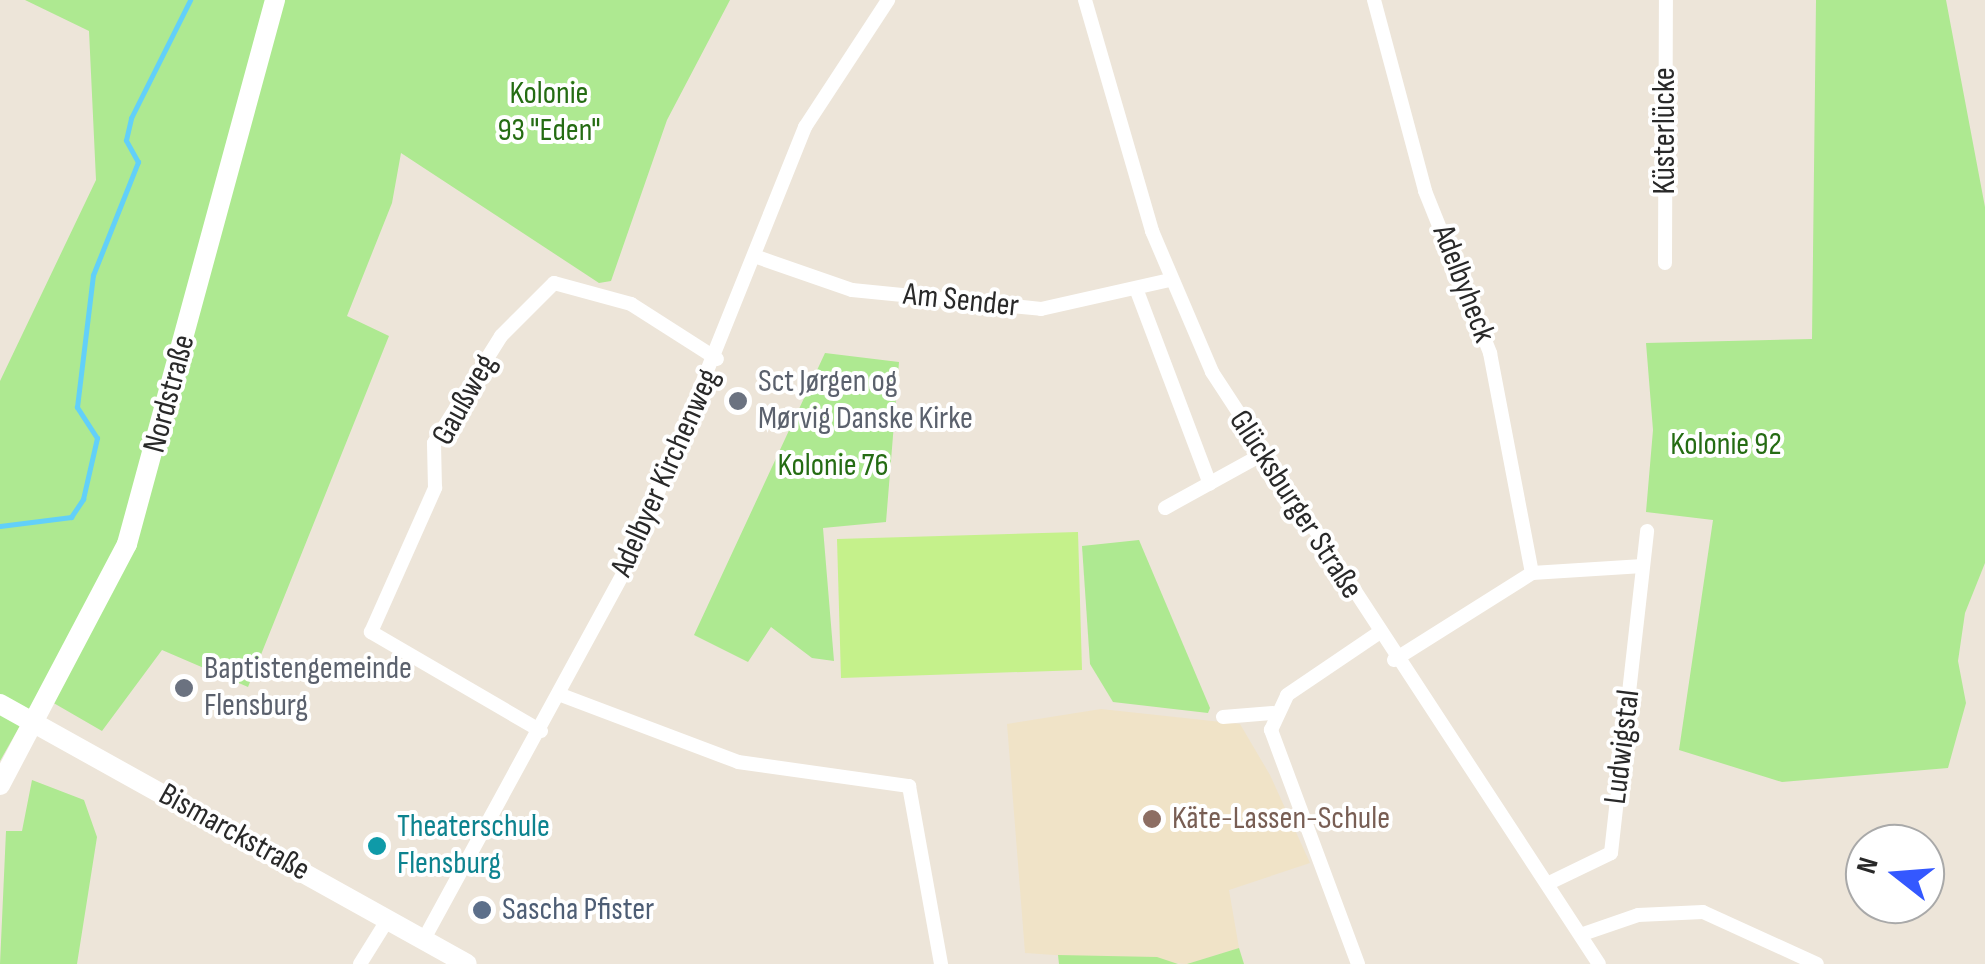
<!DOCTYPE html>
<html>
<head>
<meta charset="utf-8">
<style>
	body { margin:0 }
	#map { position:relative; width:1985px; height:964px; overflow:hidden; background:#ede5d9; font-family:"Sofia Sans Condensed",sans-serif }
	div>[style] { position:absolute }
	.education>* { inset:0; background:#f0e3c7 }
	.green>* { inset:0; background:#aee991 }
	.pitch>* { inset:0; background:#c5f18b }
	.stream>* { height:5px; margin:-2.5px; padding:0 2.5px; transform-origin:2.5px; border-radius:2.5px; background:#62d0f9 }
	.minor>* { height:14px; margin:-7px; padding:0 7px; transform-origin:7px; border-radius:7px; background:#fff }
	.secondary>* { height:20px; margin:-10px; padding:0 10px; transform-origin:10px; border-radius:10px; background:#fff }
	.dots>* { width:28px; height:28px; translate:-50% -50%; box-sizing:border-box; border:5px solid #fff; border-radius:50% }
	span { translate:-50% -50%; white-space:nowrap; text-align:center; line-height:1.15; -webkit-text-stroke:8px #fff; paint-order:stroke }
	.park-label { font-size:32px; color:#256c13 }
	.street-label { font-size:32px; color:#292929 }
	.worship-label { font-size:32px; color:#5b616d }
	.left { translate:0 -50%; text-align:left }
	.education-label { font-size:32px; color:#785e54 }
	.culture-label { font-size:32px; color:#0d838f }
	.service-label { font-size:32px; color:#4e5e75 }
	.north { position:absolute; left:1845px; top:824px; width:100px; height:100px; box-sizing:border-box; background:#fff; border:2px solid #a9a9a9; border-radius:50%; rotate:287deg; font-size:28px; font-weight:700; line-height:40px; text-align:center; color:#292929 }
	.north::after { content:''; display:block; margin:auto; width:35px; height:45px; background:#3458ff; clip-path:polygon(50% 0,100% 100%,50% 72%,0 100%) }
</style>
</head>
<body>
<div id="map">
	<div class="education">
		<i style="clip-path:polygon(1101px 709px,1240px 724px,1270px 775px,1310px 863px,1229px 890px,1239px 948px,1187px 964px,1025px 953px,1007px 724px)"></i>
	</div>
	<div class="green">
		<i style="clip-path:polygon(25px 0,730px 0,667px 120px,611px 281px,599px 283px,401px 153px,392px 203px,347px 316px,389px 336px,248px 687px,162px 650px,102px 731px,38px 694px,0 761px,0 381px,96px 180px,89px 31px)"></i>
		<i style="clip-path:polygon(1816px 0,1946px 0,1985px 207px,1985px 563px,1965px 613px,1958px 661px,1966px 703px,1948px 768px,1782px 782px,1679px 750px,1713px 520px,1646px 512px,1653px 430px,1646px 343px,1812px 339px)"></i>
		<i style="clip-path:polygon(825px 353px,899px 362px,886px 522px,823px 528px,834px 661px,812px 658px,771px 627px,748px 662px,694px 635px)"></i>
		<i style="clip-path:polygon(1139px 540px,1210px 708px,1208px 713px,1113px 702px,1090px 664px,1082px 546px)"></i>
		<i style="clip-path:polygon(32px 780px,84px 800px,97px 837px,77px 964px,0 964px,6px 831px,22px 831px)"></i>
		<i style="clip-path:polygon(1239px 948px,1244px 964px,1187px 964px)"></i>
		<i style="clip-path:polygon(1058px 955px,1157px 957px,1178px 964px,1059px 964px)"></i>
	</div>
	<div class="pitch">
		<i style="clip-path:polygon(1078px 532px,1082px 670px,841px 678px,837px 539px)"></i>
	</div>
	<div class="stream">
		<i style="left:0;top:526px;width:72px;rotate:-7.2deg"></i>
		<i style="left:71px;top:517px;width:22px;rotate:-56deg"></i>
		<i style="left:83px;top:499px;width:63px;rotate:-77.1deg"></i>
		<i style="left:97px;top:438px;width:37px;rotate:-123deg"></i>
		<i style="left:77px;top:407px;width:133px;rotate:-83.1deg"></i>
		<i style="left:93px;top:275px;width:122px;rotate:-68.3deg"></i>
		<i style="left:138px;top:162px;width:25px;rotate:-119deg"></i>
		<i style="left:126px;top:140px;width:23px;rotate:-77deg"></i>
		<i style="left:131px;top:118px;width:132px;rotate:-63.4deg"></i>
	</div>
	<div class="minor">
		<i style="left:1085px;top:0;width:241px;rotate:73.8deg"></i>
		<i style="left:1152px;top:231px;width:153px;rotate:66.9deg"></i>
		<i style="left:1212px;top:372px;width:707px;rotate:56.83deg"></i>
		<i style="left:1374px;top:0;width:198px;rotate:75deg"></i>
		<i style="left:1425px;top:191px;width:175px;rotate:68.1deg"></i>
		<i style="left:1490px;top:353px;width:224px;rotate:79.2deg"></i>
		<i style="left:754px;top:256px;width:104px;rotate:19.1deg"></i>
		<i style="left:852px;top:290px;width:190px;rotate:5.7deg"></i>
		<i style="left:1041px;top:309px;width:132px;rotate:-12.7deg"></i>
		<i style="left:1665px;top:263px;width:263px;rotate:-89.8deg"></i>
		<i style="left:1137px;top:291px;width:206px;rotate:69.3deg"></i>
		<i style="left:1165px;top:508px;width:110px;rotate:-28.9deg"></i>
		<i style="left:1394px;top:660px;width:163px;rotate:-32.2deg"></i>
		<i style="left:1532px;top:573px;width:111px;rotate:-3.6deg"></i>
		<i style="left:561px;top:695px;width:189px;rotate:20.7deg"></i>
		<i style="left:738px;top:762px;width:173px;rotate:8deg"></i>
		<i style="left:909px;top:786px;width:181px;rotate:79.8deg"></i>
		<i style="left:1223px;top:717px;width:50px;rotate:-4.6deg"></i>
		<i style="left:541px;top:731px;width:197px;rotate:-149.8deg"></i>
		<i style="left:371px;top:632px;width:158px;rotate:-66deg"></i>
		<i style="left:435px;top:488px;width:45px;rotate:-91.3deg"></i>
		<i style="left:434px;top:443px;width:126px;rotate:-57.9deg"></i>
		<i style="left:501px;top:336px;width:75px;rotate:-45deg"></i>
		<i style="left:554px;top:283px;width:80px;rotate:15.3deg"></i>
		<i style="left:631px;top:304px;width:102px;rotate:32.6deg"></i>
		<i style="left:1547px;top:884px;width:71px;rotate:-25.8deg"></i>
		<i style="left:1611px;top:853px;width:324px;rotate:-83.6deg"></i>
		<i style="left:1583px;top:934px;width:58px;rotate:-19.1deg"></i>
		<i style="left:1638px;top:915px;width:65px;rotate:-2.6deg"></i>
		<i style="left:1703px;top:912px;width:125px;rotate:24.5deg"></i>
		<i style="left:424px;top:939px;width:432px;rotate:-61.4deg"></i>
		<i style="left:631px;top:560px;width:467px;rotate:-68.1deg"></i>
		<i style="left:805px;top:127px;width:152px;rotate:-56.8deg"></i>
		<i style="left:360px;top:964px;width:53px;rotate:-58.1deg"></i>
		<i style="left:1358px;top:964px;width:250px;rotate:-110.4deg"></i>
		<i style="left:1271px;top:730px;width:38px;rotate:-65deg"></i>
		<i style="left:1287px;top:695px;width:109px;rotate:-34.1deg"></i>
	</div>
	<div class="secondary">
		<i style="left:0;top:704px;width:534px;rotate:29.11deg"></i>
		<i style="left:0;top:785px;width:272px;rotate:-62.2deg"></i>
		<i style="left:127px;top:544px;width:564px;rotate:-74.78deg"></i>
	</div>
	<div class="dots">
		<i style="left:738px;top:401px;background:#6b7280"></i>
		<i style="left:184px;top:688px;background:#6b7280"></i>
		<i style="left:1152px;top:819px;background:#8d6e63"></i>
		<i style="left:377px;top:846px;background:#0f9aa8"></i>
		<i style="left:482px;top:910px;background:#5c6f8a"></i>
	</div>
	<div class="park-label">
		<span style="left:549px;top:113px">Kolonie<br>93 "Eden"</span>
		<span style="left:1726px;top:445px">Kolonie 92</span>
		<span style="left:833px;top:466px">Kolonie 76</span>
	</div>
	<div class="street-label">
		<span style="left:1665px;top:131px;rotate:-90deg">Küsterlücke</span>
		<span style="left:1463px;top:284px;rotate:69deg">Adelbyheck</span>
		<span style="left:961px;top:301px;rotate:6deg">Am Sender</span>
		<span style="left:170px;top:394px;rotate:-75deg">Nordstraße</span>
		<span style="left:465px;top:400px;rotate:-61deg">Gaußweg</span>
		<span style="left:666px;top:473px;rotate:-66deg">Adelbyer Kirchenweg</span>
		<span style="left:1295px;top:505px;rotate:57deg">Glücksburger Straße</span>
		<span style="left:1623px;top:747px;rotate:-83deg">Ludwigstal</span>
		<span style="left:234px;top:833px;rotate:29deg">Bismarckstraße</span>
	</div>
	<div class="worship-label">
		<span class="left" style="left:758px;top:401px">Sct Jørgen og<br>Mørvig Danske Kirke</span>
		<span class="left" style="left:204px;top:688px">Baptistengemeinde<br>Flensburg</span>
	</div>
	<div class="education-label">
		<span class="left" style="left:1172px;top:819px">Käte-Lassen-Schule</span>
	</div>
	<div class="culture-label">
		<span class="left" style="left:397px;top:846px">Theaterschule<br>Flensburg</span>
	</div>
	<div class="service-label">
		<span class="left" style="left:502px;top:910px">Sascha Pfister</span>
	</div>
	<div class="north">N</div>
</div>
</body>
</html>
